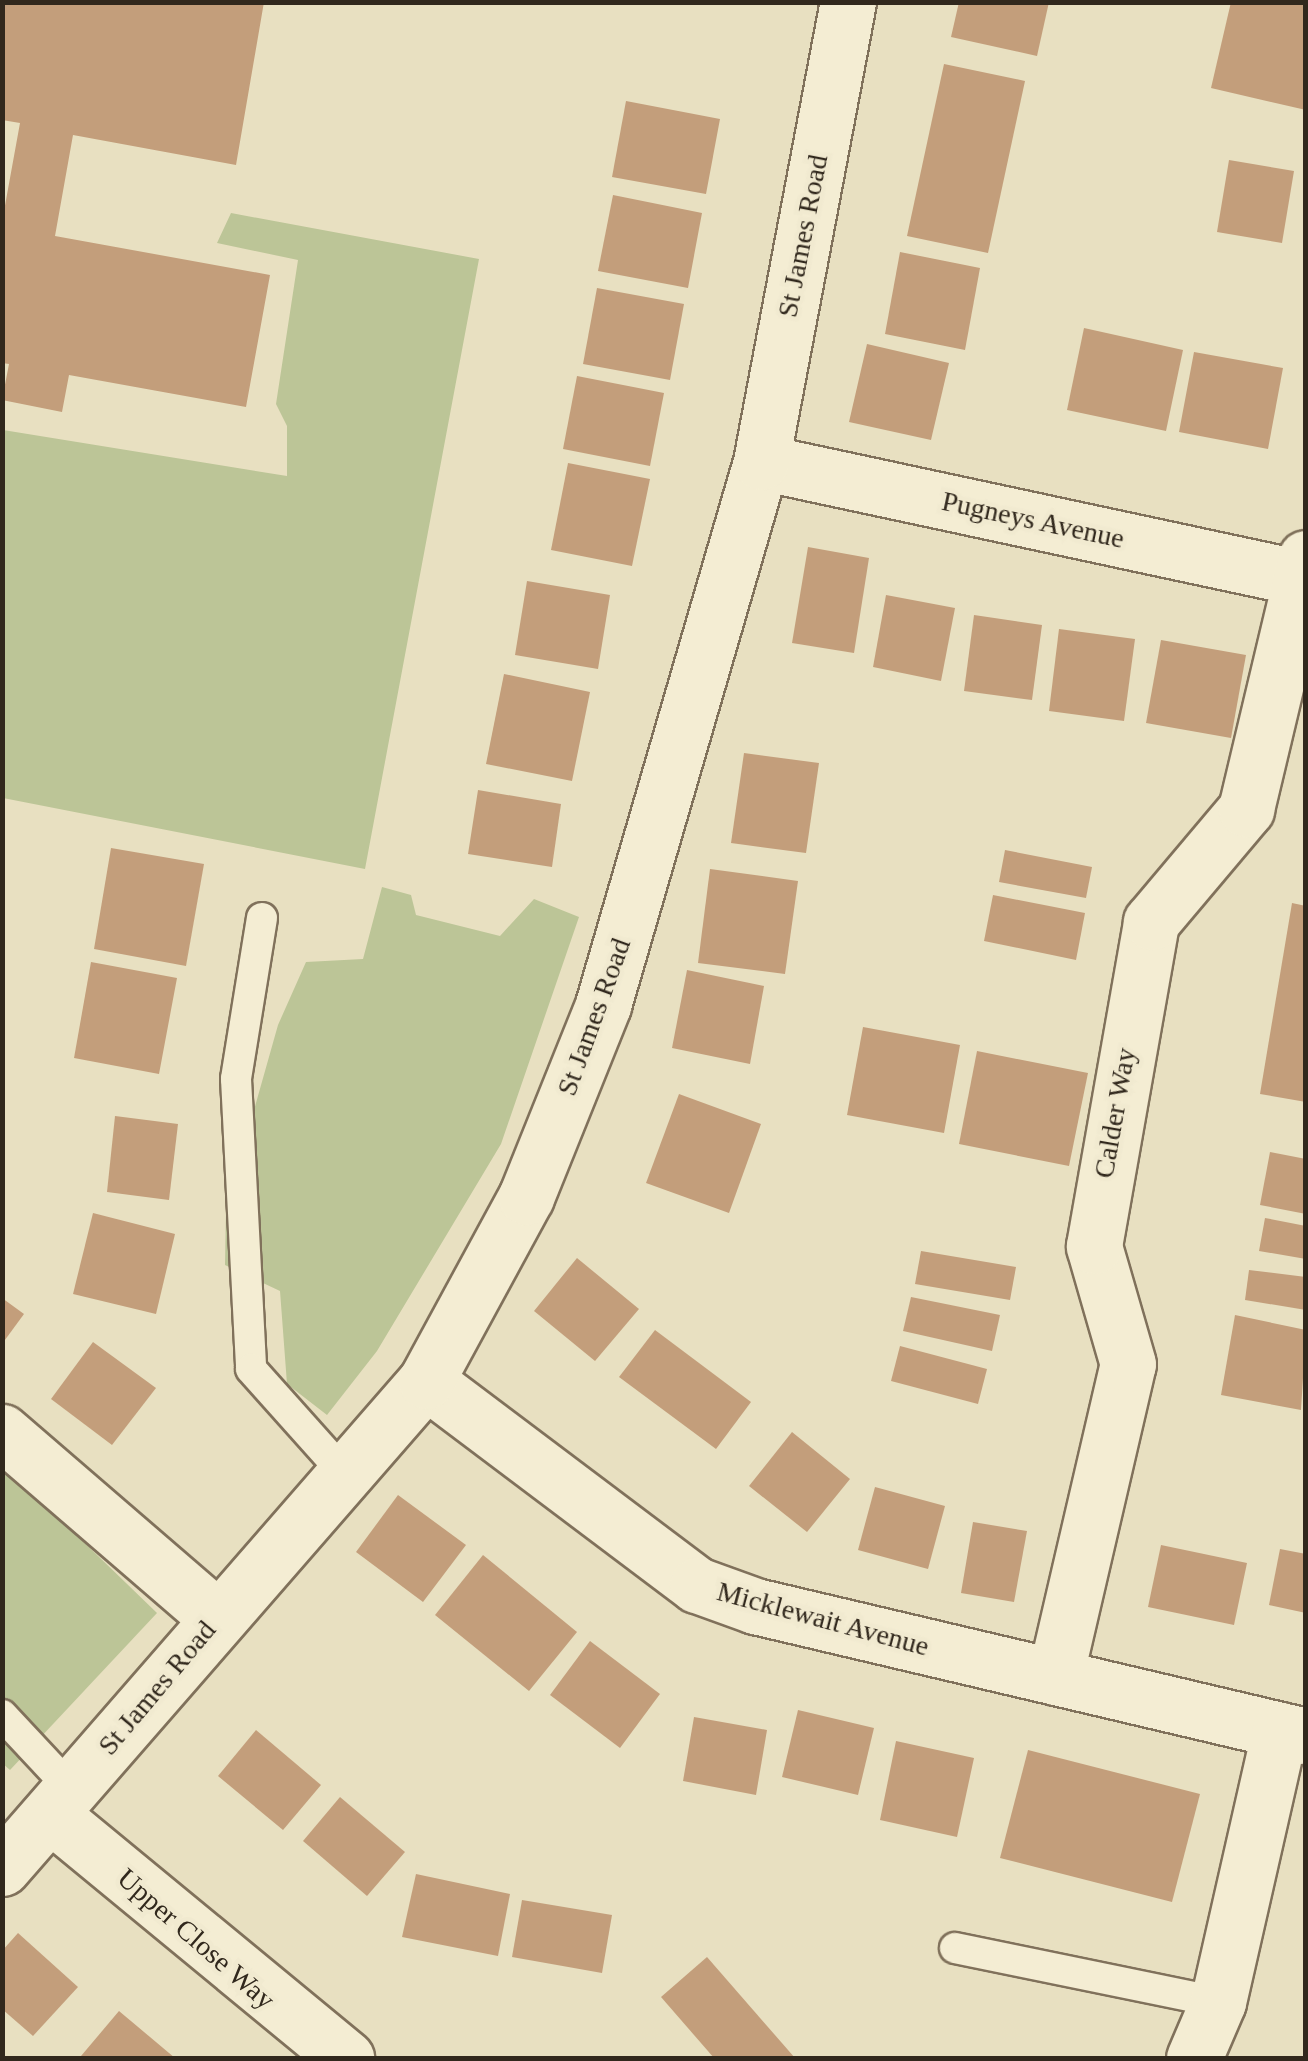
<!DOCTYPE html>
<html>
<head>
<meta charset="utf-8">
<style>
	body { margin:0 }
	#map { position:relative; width:1308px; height:2061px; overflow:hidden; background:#e8e0c1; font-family:"Times New Roman",serif }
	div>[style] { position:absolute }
	.green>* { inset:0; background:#bcc597 }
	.building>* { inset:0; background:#c39e7b }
	.roads { filter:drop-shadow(2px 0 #80715b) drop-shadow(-2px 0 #80715b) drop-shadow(0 2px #80715b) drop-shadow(0 -2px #80715b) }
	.service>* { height:30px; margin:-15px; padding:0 15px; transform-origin:15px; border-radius:15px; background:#f4edd3 }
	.minor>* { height:55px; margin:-27.5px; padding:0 27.5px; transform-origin:27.5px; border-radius:27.5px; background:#f4edd3 }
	span { translate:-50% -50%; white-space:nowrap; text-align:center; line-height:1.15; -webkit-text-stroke:9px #f1ead0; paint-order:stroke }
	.street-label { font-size:28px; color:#31281d }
	.frame { position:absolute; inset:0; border:5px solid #31281d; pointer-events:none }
</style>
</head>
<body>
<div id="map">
	<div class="green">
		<i style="clip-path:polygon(231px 213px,479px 259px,365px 869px,3px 798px,3px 430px,287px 476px,287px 426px,276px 404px,298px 260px,217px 243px)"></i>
		<i style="clip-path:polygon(382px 887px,411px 895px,416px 915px,500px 936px,534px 899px,579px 917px,501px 1144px,377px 1351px,327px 1415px,287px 1384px,280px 1291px,225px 1265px,226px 1209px,278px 1025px,306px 962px,363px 959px)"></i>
		<i style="clip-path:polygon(2px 1463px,157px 1613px,10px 1770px,2px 1763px)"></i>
	</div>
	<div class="building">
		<i style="clip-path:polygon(2px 2px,264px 2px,236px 165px,73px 135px,55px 236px,270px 275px,246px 407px,69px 375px,62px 412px,2px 400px,9px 364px,2px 363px,2px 222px,20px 123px,2px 120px)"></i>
		<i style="clip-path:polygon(959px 2px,1049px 2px,1037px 56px,951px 37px)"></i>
		<i style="clip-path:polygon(1231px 2px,1306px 4px,1306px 110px,1211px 88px)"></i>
		<i style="clip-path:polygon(944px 64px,1025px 81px,988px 253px,907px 236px)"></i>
		<i style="clip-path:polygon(626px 101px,720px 119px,706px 194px,612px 177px)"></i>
		<i style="clip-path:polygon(1229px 160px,1294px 171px,1282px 243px,1217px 232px)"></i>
		<i style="clip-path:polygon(613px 195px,702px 213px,688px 288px,598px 271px)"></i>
		<i style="clip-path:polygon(900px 252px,980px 268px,965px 350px,885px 334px)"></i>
		<i style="clip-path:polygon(597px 288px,684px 304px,670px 380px,583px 364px)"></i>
		<i style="clip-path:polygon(1084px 328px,1183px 350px,1166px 431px,1067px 410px)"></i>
		<i style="clip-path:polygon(867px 344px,949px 363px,931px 440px,849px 422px)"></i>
		<i style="clip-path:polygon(1194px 352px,1283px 368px,1268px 449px,1179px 432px)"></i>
		<i style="clip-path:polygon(577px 376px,664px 393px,650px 466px,563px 449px)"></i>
		<i style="clip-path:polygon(568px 463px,650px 479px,632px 566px,551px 550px)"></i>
		<i style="clip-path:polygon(808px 547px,869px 558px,854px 653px,792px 643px)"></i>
		<i style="clip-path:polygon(527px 581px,610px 595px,598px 669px,515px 655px)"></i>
		<i style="clip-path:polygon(886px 595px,955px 608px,941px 681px,873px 667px)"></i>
		<i style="clip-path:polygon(974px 615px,1042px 625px,1032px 700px,964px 691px)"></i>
		<i style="clip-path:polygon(1059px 629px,1135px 639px,1124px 721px,1049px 711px)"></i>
		<i style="clip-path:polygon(1161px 640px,1246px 655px,1231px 738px,1146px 723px)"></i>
		<i style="clip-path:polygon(504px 674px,590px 692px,572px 781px,486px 764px)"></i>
		<i style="clip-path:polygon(744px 753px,819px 763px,806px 853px,731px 843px)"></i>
		<i style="clip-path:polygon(478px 790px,561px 804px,552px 867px,468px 854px)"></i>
		<i style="clip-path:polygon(111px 848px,204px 864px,186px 966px,94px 949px)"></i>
		<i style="clip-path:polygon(1005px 850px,1092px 867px,1086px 898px,999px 882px)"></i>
		<i style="clip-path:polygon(710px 869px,798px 881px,785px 974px,698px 963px)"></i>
		<i style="clip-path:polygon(993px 895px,1085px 913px,1076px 960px,984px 941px)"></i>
		<i style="clip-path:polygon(1292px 903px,1306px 906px,1306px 1102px,1260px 1094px)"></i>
		<i style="clip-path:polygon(91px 962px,177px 978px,159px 1074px,74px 1058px)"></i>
		<i style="clip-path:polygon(687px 970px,764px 986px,750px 1064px,672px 1048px)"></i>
		<i style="clip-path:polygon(863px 1027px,960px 1045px,944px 1133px,847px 1115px)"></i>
		<i style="clip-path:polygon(977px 1051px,1088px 1073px,1069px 1166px,959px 1144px)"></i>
		<i style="clip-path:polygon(679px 1094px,761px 1124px,729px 1213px,646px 1183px)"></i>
		<i style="clip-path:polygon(115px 1116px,178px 1124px,169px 1200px,107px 1192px)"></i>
		<i style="clip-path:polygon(1270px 1152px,1306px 1159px,1306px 1214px,1260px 1205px)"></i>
		<i style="clip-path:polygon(93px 1213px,175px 1234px,156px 1314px,73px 1294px)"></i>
		<i style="clip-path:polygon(1265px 1218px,1306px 1226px,1306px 1259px,1259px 1251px)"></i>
		<i style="clip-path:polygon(921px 1251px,1016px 1267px,1010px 1300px,915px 1284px)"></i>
		<i style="clip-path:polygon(577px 1258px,639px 1309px,595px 1361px,534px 1311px)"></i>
		<i style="clip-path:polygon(1249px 1270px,1306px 1277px,1306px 1310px,1245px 1300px)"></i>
		<i style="clip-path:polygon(911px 1297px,1000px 1315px,992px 1351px,903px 1331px)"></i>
		<i style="clip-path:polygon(2px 1298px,24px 1314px,2px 1344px)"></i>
		<i style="clip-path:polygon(1235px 1315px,1306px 1330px,1301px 1410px,1221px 1395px)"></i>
		<i style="clip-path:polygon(655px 1330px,751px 1402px,716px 1449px,619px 1377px)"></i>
		<i style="clip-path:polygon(93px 1342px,156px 1388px,112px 1445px,51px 1399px)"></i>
		<i style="clip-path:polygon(900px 1346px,987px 1369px,978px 1404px,891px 1381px)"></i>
		<i style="clip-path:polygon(792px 1432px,850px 1479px,807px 1532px,749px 1486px)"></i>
		<i style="clip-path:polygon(875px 1487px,945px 1506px,928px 1569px,858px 1550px)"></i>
		<i style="clip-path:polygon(398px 1495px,466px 1545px,423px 1602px,356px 1552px)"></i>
		<i style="clip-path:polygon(973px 1522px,1027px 1531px,1014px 1602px,961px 1593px)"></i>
		<i style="clip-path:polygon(1161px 1545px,1247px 1563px,1234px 1625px,1148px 1607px)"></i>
		<i style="clip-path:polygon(1280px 1549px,1306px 1554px,1306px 1613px,1269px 1605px)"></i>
		<i style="clip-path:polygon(483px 1555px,577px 1632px,529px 1691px,435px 1615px)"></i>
		<i style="clip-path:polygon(590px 1641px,660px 1694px,620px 1748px,550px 1695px)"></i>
		<i style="clip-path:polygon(798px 1710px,874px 1728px,858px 1795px,782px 1777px)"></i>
		<i style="clip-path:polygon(694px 1717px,767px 1730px,756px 1795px,683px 1781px)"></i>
		<i style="clip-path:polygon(256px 1730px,321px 1785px,283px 1830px,218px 1776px)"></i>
		<i style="clip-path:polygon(896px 1741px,974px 1758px,957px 1837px,880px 1820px)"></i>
		<i style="clip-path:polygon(1028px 1750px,1200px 1794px,1172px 1902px,1000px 1858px)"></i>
		<i style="clip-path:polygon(340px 1797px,405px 1852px,367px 1896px,303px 1841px)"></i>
		<i style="clip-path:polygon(416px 1874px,510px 1894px,498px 1956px,402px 1937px)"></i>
		<i style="clip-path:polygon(522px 1900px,612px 1915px,602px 1973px,512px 1957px)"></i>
		<i style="clip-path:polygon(18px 1933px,78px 1987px,33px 2036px,2px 2009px,2px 1951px)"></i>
		<i style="clip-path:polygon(707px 1957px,795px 2058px,714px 2058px,661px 1997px)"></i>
		<i style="clip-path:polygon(119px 2011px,175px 2058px,81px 2056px)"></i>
	</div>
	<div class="roads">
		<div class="service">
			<i style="left:262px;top:918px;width:163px;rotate:99.2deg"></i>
			<i style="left:236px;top:1079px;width:290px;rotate:87deg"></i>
			<i style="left:251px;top:1369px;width:140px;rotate:48.2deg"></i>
			<i style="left:2px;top:1715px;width:101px;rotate:47deg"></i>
			<i style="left:955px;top:1948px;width:268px;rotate:11.6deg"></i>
		</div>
		<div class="minor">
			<i style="left:761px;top:462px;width:557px;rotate:12.12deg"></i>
			<i style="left:426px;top:1381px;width:339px;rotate:37deg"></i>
			<i style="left:697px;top:1585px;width:62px;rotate:19.9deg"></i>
			<i style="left:755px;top:1606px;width:566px;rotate:13.28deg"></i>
			<i style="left:2px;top:1432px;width:283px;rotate:40.8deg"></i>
			<i style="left:1055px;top:1677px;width:321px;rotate:-76.9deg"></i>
			<i style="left:1128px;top:1364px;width:123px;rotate:-106.1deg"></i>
			<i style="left:1094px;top:1246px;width:329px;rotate:-80deg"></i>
			<i style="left:1151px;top:922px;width:148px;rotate:-49.9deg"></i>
			<i style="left:1246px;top:809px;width:258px;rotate:-76.6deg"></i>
			<i style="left:50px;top:1814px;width:384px;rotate:39.5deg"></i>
			<i style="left:2px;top:1868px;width:646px;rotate:-48.96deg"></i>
			<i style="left:426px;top:1381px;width:209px;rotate:-61.5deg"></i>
			<i style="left:526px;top:1197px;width:207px;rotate:-68.1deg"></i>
			<i style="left:603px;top:1005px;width:566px;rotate:-73.78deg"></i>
			<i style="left:761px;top:462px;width:468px;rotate:-79.3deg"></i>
			<i style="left:1194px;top:2058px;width:61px;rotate:-66.8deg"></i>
			<i style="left:1218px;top:2002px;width:279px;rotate:-77.2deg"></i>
		</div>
	</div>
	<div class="street-label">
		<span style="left:803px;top:236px;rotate:-79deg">St James Road</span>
		<span style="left:1033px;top:520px;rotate:12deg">Pugneys Avenue</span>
		<span style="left:594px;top:1017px;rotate:-70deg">St James Road</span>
		<span style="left:1115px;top:1113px;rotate:-80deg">Calder Way</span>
		<span style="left:823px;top:1619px;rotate:15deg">Micklewait Avenue</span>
		<span style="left:157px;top:1688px;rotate:-50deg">St James Road</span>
		<span style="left:196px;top:1939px;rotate:41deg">Upper Close Way</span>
	</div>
	<div class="frame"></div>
</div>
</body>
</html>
